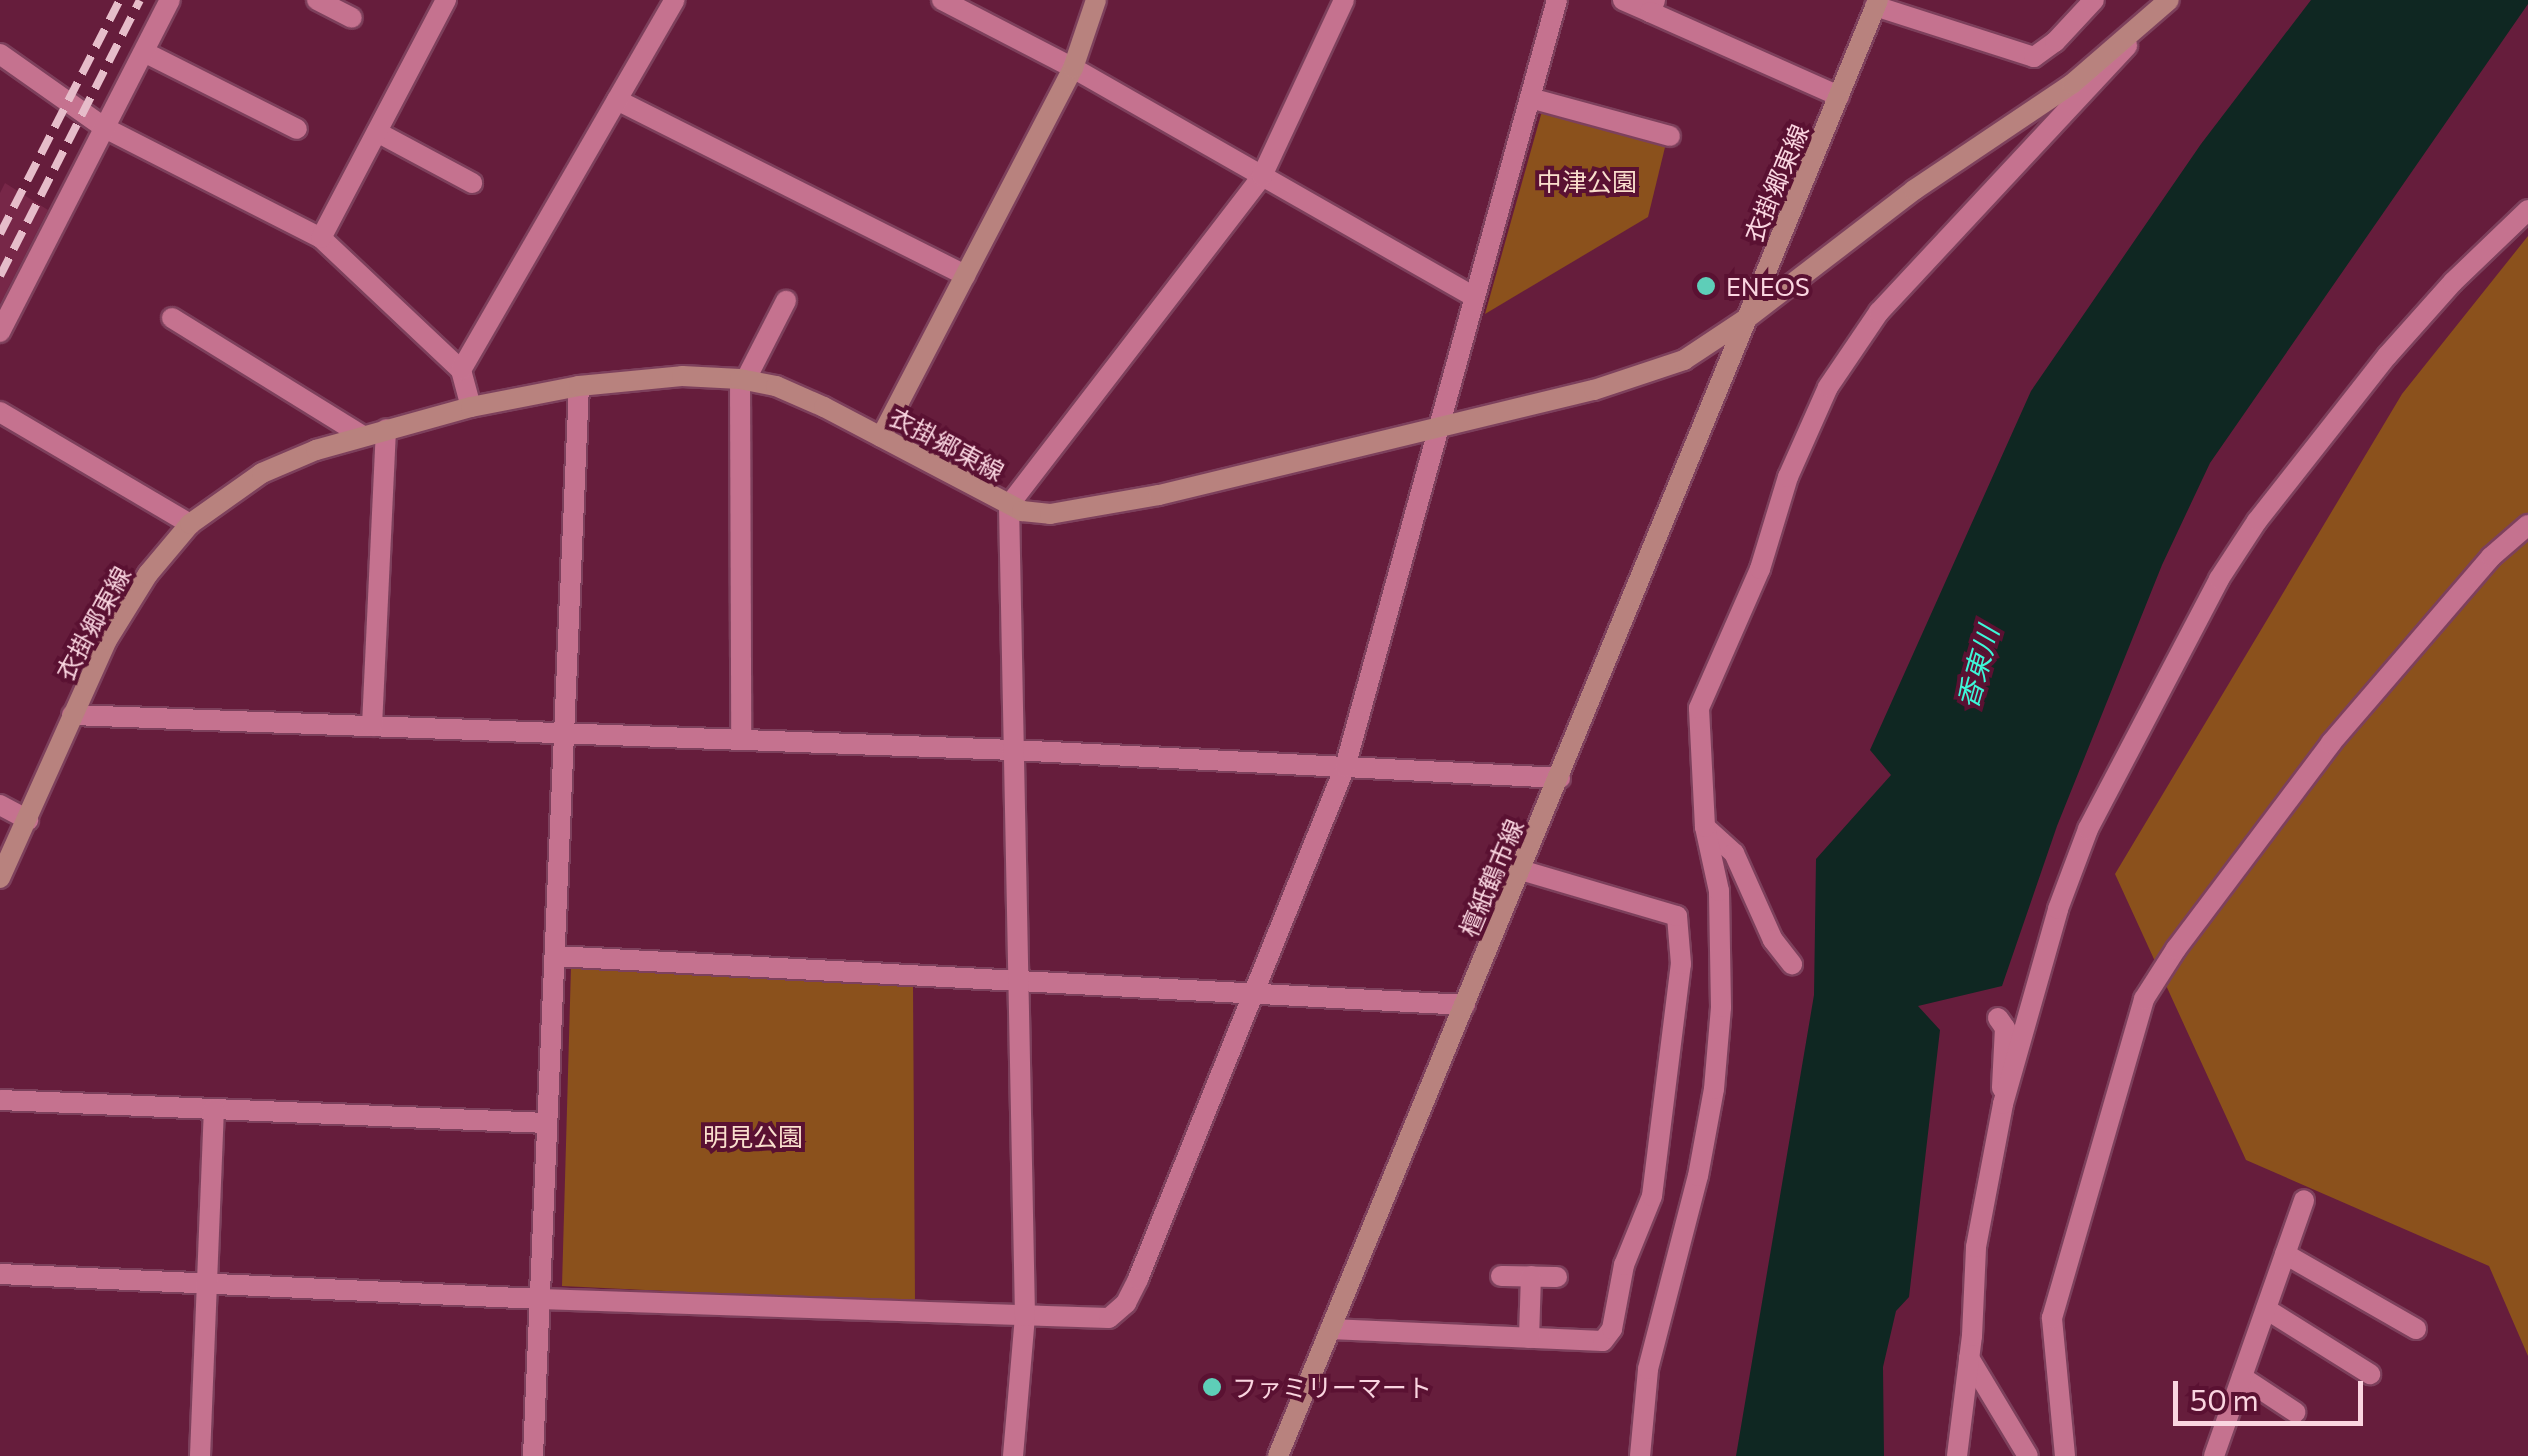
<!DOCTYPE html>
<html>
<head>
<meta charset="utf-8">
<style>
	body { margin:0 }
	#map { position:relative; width:2528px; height:1456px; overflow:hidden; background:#661d3c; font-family:Commissioner,"Noto Sans JP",sans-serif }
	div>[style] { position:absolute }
	.built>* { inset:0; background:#772748 }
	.green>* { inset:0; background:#8b511c }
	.water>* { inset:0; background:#0f2722 }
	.roads { filter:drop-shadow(2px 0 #7d405c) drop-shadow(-2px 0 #7d405c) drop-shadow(0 2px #7d405c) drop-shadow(0 -2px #7d405c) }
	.street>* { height:20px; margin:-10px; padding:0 10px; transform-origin:10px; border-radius:10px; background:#c5728f }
	.secondary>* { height:20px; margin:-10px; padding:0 10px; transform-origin:10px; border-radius:10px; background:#b8827e }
	.rail>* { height:8px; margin-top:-4px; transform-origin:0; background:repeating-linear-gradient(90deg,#e6bdca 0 20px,transparent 0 30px) }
	.dots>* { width:28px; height:28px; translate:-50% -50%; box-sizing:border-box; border:5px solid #5a1132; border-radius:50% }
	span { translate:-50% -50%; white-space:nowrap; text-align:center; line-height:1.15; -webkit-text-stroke:8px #5a1132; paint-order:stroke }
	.park-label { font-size:25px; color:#f9dfcd }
	.street-label { font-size:25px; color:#fad5e0 }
	.poi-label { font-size:25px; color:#fad5e0 }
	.left { translate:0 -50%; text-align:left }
	.water-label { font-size:28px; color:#3df7d8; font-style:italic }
	.scale { position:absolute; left:2173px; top:1381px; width:190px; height:45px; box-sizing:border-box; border:5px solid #fad5e0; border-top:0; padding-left:12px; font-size:30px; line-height:35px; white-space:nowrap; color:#fad5e0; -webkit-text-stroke:8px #5a1132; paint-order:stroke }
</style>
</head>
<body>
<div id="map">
	<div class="built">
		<i style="clip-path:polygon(5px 183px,48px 210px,0 304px,0 193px)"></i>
	</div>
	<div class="green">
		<i style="clip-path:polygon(1544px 104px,1667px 139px,1648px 217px,1485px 314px)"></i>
		<i style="clip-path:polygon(2528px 236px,2528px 1356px,2489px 1266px,2246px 1160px,2115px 874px,2402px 394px)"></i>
		<i style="clip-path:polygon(571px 967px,913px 986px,915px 1303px,562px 1286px)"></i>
	</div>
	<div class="water">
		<i style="clip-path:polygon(2311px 0,2528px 0,2528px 4px,2210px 463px,2162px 565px,2057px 826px,2002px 986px,1918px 1006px,1940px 1030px,1909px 1297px,1896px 1311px,1883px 1367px,1884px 1456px,1736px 1456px,1814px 995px,1816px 859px,1891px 775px,1870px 750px,2031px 391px,2201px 144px)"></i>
	</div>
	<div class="roads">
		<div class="street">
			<i style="left:317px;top:0;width:39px;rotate:27deg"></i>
			<i style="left:942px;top:0;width:148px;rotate:27.4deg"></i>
			<i style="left:1073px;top:68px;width:462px;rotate:29.7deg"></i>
			<i style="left:1623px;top:0;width:30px;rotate:24deg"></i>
			<i style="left:1650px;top:12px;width:13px;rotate:-67deg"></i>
			<i style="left:1875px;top:6px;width:167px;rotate:17.8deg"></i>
			<i style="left:2034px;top:57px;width:26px;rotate:-36deg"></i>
			<i style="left:2055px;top:42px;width:57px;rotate:-47.1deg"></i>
			<i style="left:1650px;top:12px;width:207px;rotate:24deg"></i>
			<i style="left:144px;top:52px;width:171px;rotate:26.7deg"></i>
			<i style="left:0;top:54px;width:128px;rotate:35.2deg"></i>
			<i style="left:105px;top:128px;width:242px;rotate:27deg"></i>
			<i style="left:321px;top:238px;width:192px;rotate:43.3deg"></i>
			<i style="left:461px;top:370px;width:38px;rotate:75deg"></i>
			<i style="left:1530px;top:98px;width:145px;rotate:15.2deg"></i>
			<i style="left:617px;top:100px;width:390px;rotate:26.7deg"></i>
			<i style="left:377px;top:132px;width:108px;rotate:28.2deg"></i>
			<i style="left:321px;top:238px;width:269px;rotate:-62.3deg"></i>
			<i style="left:172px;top:318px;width:221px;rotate:31.7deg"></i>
			<i style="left:0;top:332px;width:373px;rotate:-62.9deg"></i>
			<i style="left:461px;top:370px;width:427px;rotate:-60deg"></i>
			<i style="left:740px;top:379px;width:361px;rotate:89.8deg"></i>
			<i style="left:746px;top:379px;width:88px;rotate:-62.9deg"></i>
			<i style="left:0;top:412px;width:221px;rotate:30.5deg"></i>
			<i style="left:72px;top:715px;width:941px;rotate:2.13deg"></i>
			<i style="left:1012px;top:750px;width:549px;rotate:2.92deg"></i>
			<i style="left:372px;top:726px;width:297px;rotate:-87.3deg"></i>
			<i style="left:0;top:805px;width:32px;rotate:28deg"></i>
			<i style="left:1705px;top:827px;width:39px;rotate:42deg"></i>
			<i style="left:1734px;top:853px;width:95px;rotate:65.9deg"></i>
			<i style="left:1773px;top:940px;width:31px;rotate:52deg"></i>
			<i style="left:555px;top:956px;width:911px;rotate:3.08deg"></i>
			<i style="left:1998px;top:1018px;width:12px;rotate:55deg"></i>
			<i style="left:2005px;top:1028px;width:60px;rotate:92.9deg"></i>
			<i style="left:0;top:1100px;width:547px;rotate:2.41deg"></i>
			<i style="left:2285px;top:1254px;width:151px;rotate:29.8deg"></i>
			<i style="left:0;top:1274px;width:541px;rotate:2.65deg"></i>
			<i style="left:540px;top:1299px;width:569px;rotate:1.91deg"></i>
			<i style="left:1109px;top:1318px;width:23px;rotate:-41deg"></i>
			<i style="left:1126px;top:1303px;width:27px;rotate:-63deg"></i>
			<i style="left:1138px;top:1279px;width:552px;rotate:-67.99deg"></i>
			<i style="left:1345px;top:767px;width:796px;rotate:-74.55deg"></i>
			<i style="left:1501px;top:1276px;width:56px;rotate:1deg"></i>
			<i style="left:2266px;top:1309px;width:123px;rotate:32deg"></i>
			<i style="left:1330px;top:1329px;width:273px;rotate:2.5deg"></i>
			<i style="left:1603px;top:1341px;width:15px;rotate:-53deg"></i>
			<i style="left:1612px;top:1329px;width:65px;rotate:-79.4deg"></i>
			<i style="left:1624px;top:1265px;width:74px;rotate:-67.9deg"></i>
			<i style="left:1652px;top:1196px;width:234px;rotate:-82.9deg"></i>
			<i style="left:1681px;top:964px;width:48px;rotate:-94.8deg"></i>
			<i style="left:1677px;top:916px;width:163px;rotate:-163.6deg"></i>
			<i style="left:1529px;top:1338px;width:62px;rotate:-88.2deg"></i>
			<i style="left:1969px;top:1358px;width:114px;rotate:59deg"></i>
			<i style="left:2242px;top:1377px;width:64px;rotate:33.4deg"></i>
			<i style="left:200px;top:1456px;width:347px;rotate:-87.7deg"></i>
			<i style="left:533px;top:1456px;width:1071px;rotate:-87.54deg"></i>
			<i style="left:1013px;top:1456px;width:141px;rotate:-85.1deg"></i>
			<i style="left:1025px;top:1316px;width:811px;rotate:-91.13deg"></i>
			<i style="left:1009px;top:505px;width:415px;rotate:-52.4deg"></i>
			<i style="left:1262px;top:176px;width:194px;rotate:-65deg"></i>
			<i style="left:1640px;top:1456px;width:87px;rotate:-84.7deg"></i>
			<i style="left:1648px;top:1369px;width:199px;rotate:-75.5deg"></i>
			<i style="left:1698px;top:1176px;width:88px;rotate:-79.6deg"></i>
			<i style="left:1714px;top:1089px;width:82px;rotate:-85.1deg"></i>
			<i style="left:1721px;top:1007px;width:116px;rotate:-91deg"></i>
			<i style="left:1719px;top:891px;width:66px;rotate:-102.3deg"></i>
			<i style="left:1705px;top:827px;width:119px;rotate:-92.9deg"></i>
			<i style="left:1699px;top:708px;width:152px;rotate:-66.3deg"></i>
			<i style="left:1760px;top:569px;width:96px;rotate:-73.1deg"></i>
			<i style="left:1788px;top:477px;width:98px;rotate:-66deg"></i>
			<i style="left:1828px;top:387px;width:91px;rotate:-55.8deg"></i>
			<i style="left:1879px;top:312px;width:364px;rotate:-47deg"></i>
			<i style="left:1957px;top:1456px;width:121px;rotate:-82.9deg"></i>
			<i style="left:1972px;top:1336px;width:89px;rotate:-87.4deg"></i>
			<i style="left:1976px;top:1247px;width:146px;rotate:-79.3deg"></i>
			<i style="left:2003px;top:1104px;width:203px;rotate:-74.2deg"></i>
			<i style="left:2058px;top:909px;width:85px;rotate:-69.4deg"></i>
			<i style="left:2088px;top:829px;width:282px;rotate:-62.3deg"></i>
			<i style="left:2219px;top:579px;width:69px;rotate:-56.8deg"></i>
			<i style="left:2257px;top:521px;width:210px;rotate:-51.8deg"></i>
			<i style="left:2387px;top:356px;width:99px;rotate:-48.3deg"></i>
			<i style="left:2453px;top:282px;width:104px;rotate:-43.8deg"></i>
			<i style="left:2065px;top:1456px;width:139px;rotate:-95.4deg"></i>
			<i style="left:2052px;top:1318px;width:332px;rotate:-73.9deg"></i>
			<i style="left:2144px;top:999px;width:59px;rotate:-57.4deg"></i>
			<i style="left:2176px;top:949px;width:258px;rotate:-53deg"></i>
			<i style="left:2331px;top:743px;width:245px;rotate:-49.3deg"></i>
			<i style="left:2491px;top:557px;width:49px;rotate:-40.9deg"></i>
			<i style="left:2214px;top:1456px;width:271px;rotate:-70.6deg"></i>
		</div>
		<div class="secondary">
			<i style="left:881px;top:437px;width:416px;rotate:-62.5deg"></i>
			<i style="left:1073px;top:68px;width:72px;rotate:-71.3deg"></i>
			<i style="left:0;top:878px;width:261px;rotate:-65.8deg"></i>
			<i style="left:107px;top:640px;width:78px;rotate:-58.2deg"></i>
			<i style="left:148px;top:574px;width:65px;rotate:-50deg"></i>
			<i style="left:190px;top:524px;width:88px;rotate:-35.3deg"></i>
			<i style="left:262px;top:473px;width:59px;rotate:-23.1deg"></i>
			<i style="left:316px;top:450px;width:161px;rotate:-15.5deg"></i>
			<i style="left:471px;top:407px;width:110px;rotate:-11deg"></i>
			<i style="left:579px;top:386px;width:103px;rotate:-5.5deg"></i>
			<i style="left:682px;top:376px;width:58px;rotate:3deg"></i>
			<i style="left:740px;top:379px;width:37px;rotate:11deg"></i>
			<i style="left:776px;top:386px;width:52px;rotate:23.6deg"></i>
			<i style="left:824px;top:407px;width:224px;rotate:27.7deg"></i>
			<i style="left:1022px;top:511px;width:28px;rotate:6deg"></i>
			<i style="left:1050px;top:514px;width:111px;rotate:-9.9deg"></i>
			<i style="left:1159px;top:495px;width:447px;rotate:-13.6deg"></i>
			<i style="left:1594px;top:390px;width:95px;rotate:-18.4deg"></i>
			<i style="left:1684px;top:360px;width:74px;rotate:-33.5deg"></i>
			<i style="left:1746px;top:319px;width:212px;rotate:-37.5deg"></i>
			<i style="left:1914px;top:190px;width:190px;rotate:-33.9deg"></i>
			<i style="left:2072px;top:84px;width:128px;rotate:-40.9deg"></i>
			<i style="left:1278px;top:1456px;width:1575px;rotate:-67.6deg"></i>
		</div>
	</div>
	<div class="rail">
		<i style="left:0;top:234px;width:263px;rotate:-62.9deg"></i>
		<i style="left:0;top:276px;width:309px;rotate:-63.1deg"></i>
	</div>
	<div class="dots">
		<i style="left:1706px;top:286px;background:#5eceb8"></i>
		<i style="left:1212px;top:1387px;background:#5eceb8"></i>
	</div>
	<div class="park-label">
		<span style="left:1587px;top:181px">中津公園</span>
		<span style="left:753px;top:1136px">明見公園</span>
	</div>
	<div class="street-label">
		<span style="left:1776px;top:183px;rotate:-67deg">衣掛郷東線</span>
		<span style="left:947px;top:444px;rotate:28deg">衣掛郷東線</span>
		<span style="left:93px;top:623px;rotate:-61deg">衣掛郷東線</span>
		<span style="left:1491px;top:878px;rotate:-67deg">檀紙鶴市線</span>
	</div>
	<div class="poi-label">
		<span class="left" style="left:1726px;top:286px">ENEOS</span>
		<span class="left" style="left:1232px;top:1387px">ファミリーマート</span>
	</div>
	<div class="water-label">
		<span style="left:1977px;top:667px;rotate:-74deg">香東川</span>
	</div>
	<div class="scale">50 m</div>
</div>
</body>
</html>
